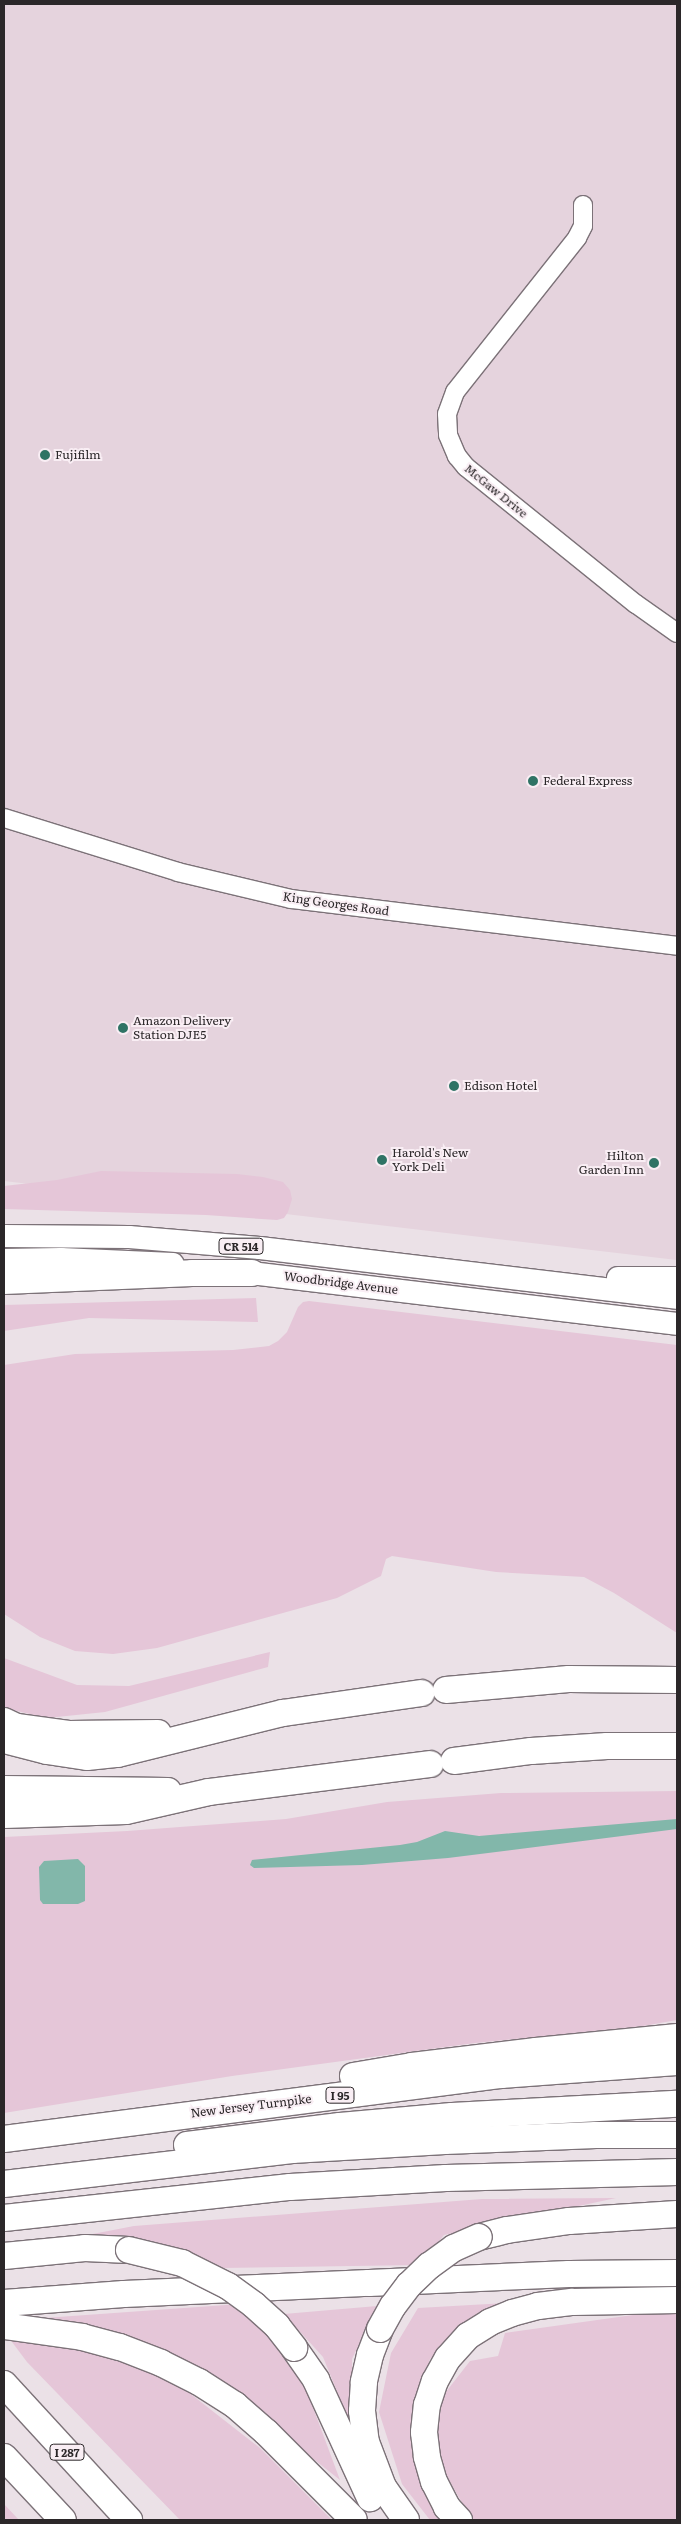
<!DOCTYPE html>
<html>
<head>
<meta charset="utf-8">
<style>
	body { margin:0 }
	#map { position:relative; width:681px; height:2524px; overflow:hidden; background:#ebe1e7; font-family:Literata,serif }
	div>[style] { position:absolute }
	.built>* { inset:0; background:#e5d3dd }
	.green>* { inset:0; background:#e5c6d8 }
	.water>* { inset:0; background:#82b7aa }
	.roads { filter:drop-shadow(1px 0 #7c7278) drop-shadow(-1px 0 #7c7278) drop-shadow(0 1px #7c7278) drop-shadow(0 -1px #7c7278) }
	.minor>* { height:18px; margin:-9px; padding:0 9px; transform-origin:9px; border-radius:9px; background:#fff }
	.major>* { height:22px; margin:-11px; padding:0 11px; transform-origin:11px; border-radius:11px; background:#fff }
	.highway>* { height:26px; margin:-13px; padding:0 13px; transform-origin:13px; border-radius:13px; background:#fff }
	.bridges { filter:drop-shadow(1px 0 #7c7278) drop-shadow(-1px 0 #7c7278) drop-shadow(0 1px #7c7278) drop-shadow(0 -1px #7c7278) }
	.highway-bridge>* { height:26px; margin:-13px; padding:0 13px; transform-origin:13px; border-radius:13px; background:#fff }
	.dots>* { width:14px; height:14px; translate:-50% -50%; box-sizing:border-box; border:2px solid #f9eef4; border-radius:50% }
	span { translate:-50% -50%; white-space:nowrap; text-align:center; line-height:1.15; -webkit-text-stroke:4px #f9eef4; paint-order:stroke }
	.shield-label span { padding:1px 4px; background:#f9eef4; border:1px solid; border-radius:4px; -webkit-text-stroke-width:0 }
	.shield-label { font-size:11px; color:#2b2729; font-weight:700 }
	.poi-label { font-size:12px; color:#2b2729 }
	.left { translate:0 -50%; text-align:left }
	.right { translate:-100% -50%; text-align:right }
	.street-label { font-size:12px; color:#2b2729 }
	.frame { position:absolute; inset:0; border:5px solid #2b2729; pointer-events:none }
</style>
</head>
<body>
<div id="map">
	<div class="built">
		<i style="clip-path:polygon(4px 4px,677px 4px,677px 1260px,4px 1181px)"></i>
	</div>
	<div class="green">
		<i style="clip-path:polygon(101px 1171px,237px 1174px,263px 1177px,283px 1182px,290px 1190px,292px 1199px,288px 1212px,284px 1218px,277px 1220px,206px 1215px,4px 1209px,4px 1186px,57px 1180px)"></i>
		<i style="clip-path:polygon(256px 1298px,258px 1322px,89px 1318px,4px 1331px,4px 1305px)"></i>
		<i style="clip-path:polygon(309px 1301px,677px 1345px,677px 1633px,614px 1593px,584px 1577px,496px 1572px,392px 1556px,386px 1559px,381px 1576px,337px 1598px,157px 1648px,113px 1654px,75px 1651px,40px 1637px,4px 1614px,4px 1365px,75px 1354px,233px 1350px,269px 1346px,278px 1341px,287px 1332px,298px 1307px,303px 1302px)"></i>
		<i style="clip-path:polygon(270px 1652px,268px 1667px,105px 1712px,47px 1718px,4px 1708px,4px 1658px,77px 1685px,129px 1686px)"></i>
		<i style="clip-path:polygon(677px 1791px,677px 2020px,643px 2026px,475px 2043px,232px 2076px,4px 2113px,4px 1837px,127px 1831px,286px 1819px,387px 1802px,501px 1793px)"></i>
		<i style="clip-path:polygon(616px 2198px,444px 2235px,419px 2265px,222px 2268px,131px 2236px,72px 2238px,134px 2226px,482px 2199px)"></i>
		<i style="clip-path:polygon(506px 2303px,471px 2320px,430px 2359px,412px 2418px,426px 2486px,452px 2520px,430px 2520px,402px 2484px,379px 2412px,391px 2353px,418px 2308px)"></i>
		<i style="clip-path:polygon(240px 2304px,302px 2378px,340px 2480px,235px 2397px,158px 2349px,44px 2318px)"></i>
		<i style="clip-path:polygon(377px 2306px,352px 2359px,352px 2428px,323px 2357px,284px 2314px)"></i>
		<i style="clip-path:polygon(677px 2313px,677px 2520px,472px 2520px,435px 2456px,442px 2397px,470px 2361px,498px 2356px,505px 2333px,640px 2314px)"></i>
		<i style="clip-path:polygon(9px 2338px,88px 2350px,174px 2381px,260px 2448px,332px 2520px,180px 2520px,27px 2362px)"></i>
		<i style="clip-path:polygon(4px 2504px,19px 2520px,4px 2520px)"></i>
	</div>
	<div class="water">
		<i style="clip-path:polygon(677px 1819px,677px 1829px,448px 1858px,362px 1865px,254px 1868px,250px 1865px,252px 1860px,400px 1845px,417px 1842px,445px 1831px,479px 1836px)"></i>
		<i style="clip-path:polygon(78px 1859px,85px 1866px,85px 1901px,78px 1904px,43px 1904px,40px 1900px,39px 1867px,44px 1861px)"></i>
	</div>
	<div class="roads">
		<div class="minor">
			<i style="left:583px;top:205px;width:21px;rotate:90deg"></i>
			<i style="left:583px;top:226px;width:13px;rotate:117deg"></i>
			<i style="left:577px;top:238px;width:196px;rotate:128.4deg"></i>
			<i style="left:455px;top:392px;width:23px;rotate:110deg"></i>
			<i style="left:447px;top:414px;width:21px;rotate:87deg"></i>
			<i style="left:448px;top:435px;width:23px;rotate:67deg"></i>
			<i style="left:457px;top:456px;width:14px;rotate:51deg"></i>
			<i style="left:466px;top:467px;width:218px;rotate:38.9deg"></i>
			<i style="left:636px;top:604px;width:50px;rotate:35.3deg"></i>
			<i style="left:4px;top:818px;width:182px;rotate:17.2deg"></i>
			<i style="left:178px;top:872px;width:116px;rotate:13.4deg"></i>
			<i style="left:291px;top:899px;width:389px;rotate:6.9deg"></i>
		</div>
		<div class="major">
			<i style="left:4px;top:1236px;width:125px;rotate:0.5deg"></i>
			<i style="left:129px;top:1237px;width:131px;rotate:4.8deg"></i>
			<i style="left:260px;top:1248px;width:420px;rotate:6.8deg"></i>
			<i style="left:4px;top:1260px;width:57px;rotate:-1deg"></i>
			<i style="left:61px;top:1259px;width:112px;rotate:2.6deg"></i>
			<i style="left:234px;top:1271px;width:446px;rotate:6.8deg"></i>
			<i style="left:618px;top:1278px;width:59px"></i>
		</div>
		<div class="highway">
			<i style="left:4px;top:1281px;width:188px;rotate:-2.4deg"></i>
			<i style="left:192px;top:1273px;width:60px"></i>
			<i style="left:446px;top:1690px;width:123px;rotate:-5.1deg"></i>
			<i style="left:569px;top:1679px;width:108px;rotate:0.5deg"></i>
			<i style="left:4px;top:1721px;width:14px;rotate:25deg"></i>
			<i style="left:17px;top:1727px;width:52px;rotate:7.7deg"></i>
			<i style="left:69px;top:1734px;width:89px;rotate:-0.6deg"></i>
			<i style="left:4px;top:1740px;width:44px;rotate:14.3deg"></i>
			<i style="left:47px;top:1751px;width:40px;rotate:8.5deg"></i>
			<i style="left:87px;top:1757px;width:31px;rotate:-6deg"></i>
			<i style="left:118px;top:1754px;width:170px;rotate:-14deg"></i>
			<i style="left:283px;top:1713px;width:140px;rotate:-8.2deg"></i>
			<i style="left:454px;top:1761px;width:78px;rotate:-7.4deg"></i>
			<i style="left:531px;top:1751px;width:76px;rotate:-3.8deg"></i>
			<i style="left:607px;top:1746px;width:70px"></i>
			<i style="left:4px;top:1789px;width:164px;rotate:0.7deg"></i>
			<i style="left:4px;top:1815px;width:122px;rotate:-1.9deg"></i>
			<i style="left:126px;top:1811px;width:85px;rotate:-12.9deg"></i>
			<i style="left:209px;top:1792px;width:223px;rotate:-7.2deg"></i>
			<i style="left:353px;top:2076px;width:60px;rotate:-9.6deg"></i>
			<i style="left:412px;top:2066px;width:125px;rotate:-6.9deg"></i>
			<i style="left:536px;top:2051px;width:142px;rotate:-5.7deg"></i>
			<i style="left:4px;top:2139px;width:501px;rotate:-7.34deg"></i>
			<i style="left:501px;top:2075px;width:176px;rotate:-4.2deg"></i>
			<i style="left:187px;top:2145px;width:154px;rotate:-7.1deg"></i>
			<i style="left:340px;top:2126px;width:112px;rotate:-5.1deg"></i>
			<i style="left:452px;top:2116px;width:225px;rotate:-3.1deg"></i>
			<i style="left:4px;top:2184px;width:290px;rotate:-6.7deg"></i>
			<i style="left:292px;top:2150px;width:153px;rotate:-3.4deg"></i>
			<i style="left:445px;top:2141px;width:151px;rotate:-2.3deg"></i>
			<i style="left:596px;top:2135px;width:81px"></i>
			<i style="left:4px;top:2218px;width:288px;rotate:-6.2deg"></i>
			<i style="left:290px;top:2187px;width:156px;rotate:-3.3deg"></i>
			<i style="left:446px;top:2178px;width:231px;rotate:-1.5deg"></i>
			<i style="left:479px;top:2237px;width:29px;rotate:-14deg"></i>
			<i style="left:507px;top:2230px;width:63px;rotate:-8.3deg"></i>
			<i style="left:569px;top:2221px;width:108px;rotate:-3.7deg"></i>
			<i style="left:4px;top:2256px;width:81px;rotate:-5.6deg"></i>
			<i style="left:85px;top:2248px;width:44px;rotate:2.6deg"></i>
			<i style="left:4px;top:2303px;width:120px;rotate:-4.3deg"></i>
			<i style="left:124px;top:2294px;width:245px;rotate:-2.6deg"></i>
			<i style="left:369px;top:2283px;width:200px;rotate:-2.6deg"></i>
			<i style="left:569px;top:2274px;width:108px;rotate:-0.5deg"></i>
			<i style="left:4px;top:2326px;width:79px;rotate:8deg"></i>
			<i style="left:82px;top:2337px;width:39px;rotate:15deg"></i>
			<i style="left:120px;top:2347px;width:44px;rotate:21.3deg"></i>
			<i style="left:161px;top:2363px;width:42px;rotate:26.6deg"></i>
			<i style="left:199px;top:2382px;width:43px;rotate:32.6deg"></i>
			<i style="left:235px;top:2405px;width:41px;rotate:41.1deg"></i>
			<i style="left:266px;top:2432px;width:124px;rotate:45deg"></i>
			<i style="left:380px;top:2329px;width:28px;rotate:111deg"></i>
			<i style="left:370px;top:2355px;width:28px;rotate:103deg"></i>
			<i style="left:364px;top:2382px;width:29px;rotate:94deg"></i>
			<i style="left:362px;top:2411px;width:31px;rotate:83deg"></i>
			<i style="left:366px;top:2442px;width:48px;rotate:69.3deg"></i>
			<i style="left:383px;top:2487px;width:40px;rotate:55.1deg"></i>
			<i style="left:294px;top:2348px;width:39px;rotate:55deg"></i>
			<i style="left:316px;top:2380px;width:130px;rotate:65.4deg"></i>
			<i style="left:4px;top:2384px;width:185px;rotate:47.4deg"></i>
			<i style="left:4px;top:2457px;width:86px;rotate:46.9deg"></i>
			<i style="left:459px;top:2520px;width:18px;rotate:-133deg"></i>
			<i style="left:447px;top:2507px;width:28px;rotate:-117deg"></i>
			<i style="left:434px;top:2482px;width:26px;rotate:-106deg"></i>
			<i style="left:427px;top:2457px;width:25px;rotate:-97deg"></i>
			<i style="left:424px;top:2432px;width:27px;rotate:-84deg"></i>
			<i style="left:427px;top:2405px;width:25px;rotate:-72deg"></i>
			<i style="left:435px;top:2381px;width:26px;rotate:-61deg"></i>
			<i style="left:448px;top:2358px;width:30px;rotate:-48deg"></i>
			<i style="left:468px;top:2336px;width:26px;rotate:-32deg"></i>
			<i style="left:490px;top:2322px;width:24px;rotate:-22deg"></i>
			<i style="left:512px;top:2313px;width:27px;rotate:-15deg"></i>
			<i style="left:538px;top:2306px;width:35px;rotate:-7deg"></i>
			<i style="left:573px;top:2302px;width:104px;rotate:-1.1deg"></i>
		</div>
	</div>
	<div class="bridges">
		<div class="highway-bridge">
			<i style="left:129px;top:2250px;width:55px;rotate:13.8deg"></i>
			<i style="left:182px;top:2263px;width:51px;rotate:26.6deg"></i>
			<i style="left:228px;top:2286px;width:32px;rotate:36deg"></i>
			<i style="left:254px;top:2305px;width:31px;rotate:42deg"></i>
			<i style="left:277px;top:2326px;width:28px;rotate:52deg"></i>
			<i style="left:380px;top:2329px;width:26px;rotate:-61deg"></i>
			<i style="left:393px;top:2306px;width:26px;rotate:-53deg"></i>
			<i style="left:409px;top:2285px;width:28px;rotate:-44deg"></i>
			<i style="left:429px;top:2266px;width:31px;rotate:-36deg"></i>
			<i style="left:454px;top:2248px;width:27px;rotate:-24deg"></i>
		</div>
	</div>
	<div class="dots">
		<i style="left:45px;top:455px;background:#2f7365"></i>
		<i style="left:533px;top:781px;background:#2f7365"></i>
		<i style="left:123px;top:1028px;background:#2f7365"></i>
		<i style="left:454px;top:1086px;background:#2f7365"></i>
		<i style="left:382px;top:1160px;background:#2f7365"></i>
		<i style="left:654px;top:1163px;background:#2f7365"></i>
	</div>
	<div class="shield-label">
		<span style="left:241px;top:1246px">CR 514</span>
		<span style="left:340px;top:2095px">I 95</span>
		<span style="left:67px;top:2452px">I 287</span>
	</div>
	<div class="poi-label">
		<span class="left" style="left:55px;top:455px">Fujifilm</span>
		<span class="left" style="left:543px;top:781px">Federal Express</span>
		<span class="left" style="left:133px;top:1028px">Amazon Delivery<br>Station DJE5</span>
		<span class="left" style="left:464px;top:1086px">Edison Hotel</span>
		<span class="left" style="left:392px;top:1160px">Harold's New<br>York Deli</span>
		<span class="right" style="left:644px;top:1163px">Hilton<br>Garden Inn</span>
	</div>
	<div class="street-label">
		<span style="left:496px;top:491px;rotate:39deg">McGaw Drive</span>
		<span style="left:336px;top:904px;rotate:8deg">King Georges Road</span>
		<span style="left:341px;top:1283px;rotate:7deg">Woodbridge Avenue</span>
		<span style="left:251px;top:2106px;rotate:-7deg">New Jersey Turnpike</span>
	</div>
	<div class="frame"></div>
</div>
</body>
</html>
